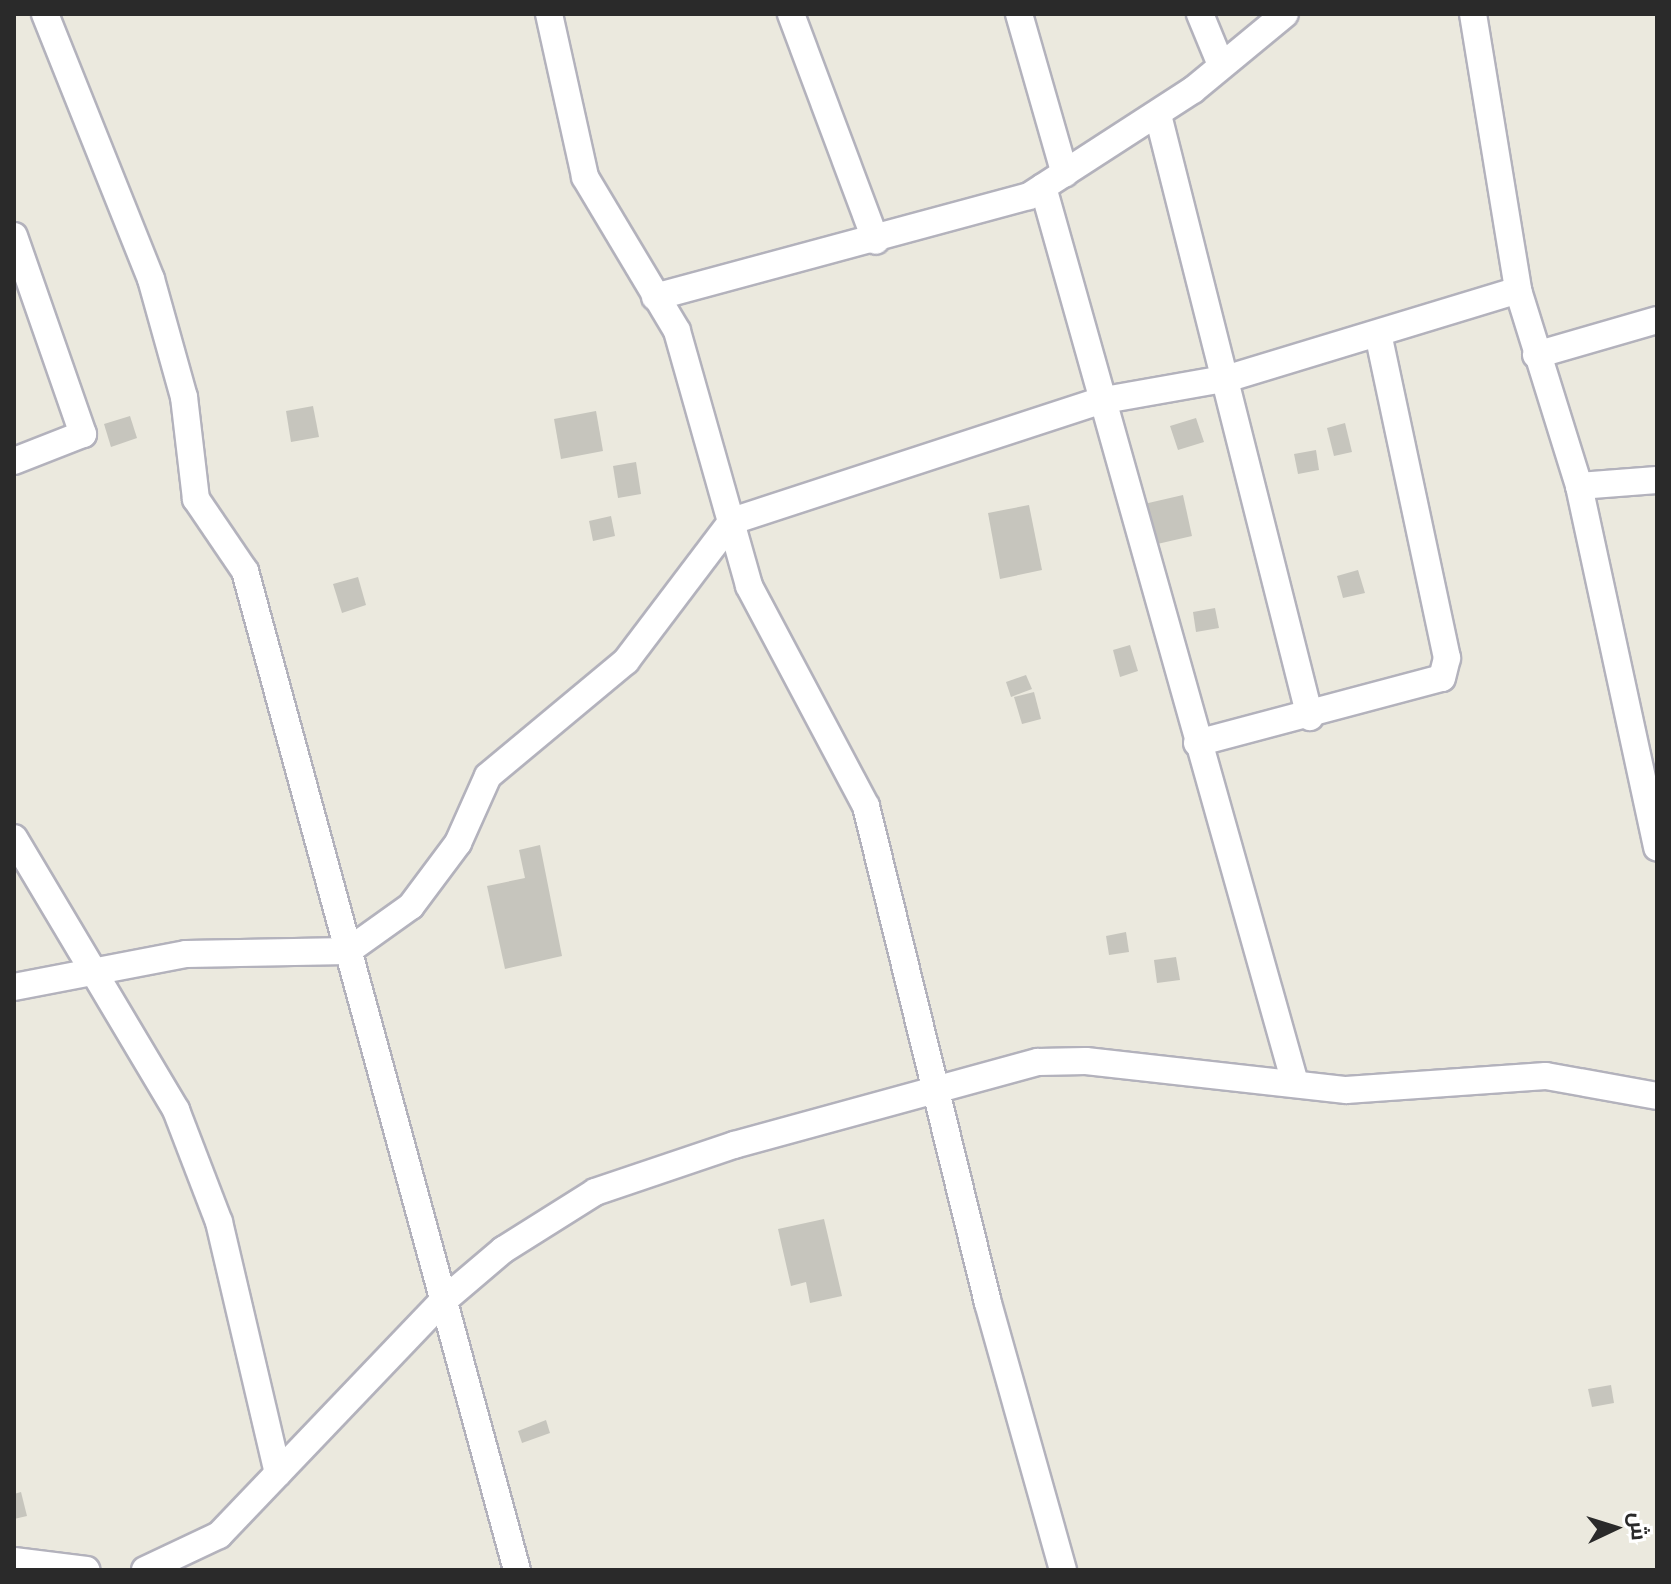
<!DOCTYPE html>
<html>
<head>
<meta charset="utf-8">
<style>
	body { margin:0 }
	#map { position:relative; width:1671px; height:1584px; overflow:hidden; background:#ebe9de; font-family:"IBM Plex Sans",Cairo,sans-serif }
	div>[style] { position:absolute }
	.building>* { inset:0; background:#c6c5bd }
	.roads { filter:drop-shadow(2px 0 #b3b2bc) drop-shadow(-2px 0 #b3b2bc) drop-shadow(0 2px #b3b2bc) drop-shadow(0 -2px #b3b2bc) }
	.street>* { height:26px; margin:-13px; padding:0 13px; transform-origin:13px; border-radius:13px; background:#fff }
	span { translate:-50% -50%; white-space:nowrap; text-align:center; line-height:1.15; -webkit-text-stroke:6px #fff; paint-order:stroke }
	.frame { position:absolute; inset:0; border:16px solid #2a2a2a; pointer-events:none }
	.north { position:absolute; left:1575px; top:1488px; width:80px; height:80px; -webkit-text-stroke:6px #fff; paint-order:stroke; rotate:86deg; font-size:22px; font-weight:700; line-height:32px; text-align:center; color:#2a2a2a }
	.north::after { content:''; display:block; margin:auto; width:28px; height:36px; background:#2a2a2a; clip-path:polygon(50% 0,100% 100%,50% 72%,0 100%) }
</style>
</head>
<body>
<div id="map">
	<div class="building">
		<i style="clip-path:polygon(313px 406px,319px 437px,291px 442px,286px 411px)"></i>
		<i style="clip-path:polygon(596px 411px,603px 451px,561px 459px,554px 419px)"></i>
		<i style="clip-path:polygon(130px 416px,137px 438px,111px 447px,104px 424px)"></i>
		<i style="clip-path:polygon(1196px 418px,1204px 442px,1178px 450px,1170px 426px)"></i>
		<i style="clip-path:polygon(1345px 423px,1352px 452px,1334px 456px,1327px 428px)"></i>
		<i style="clip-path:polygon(1316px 450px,1319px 470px,1298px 474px,1294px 454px)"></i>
		<i style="clip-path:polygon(636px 462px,641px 494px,618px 498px,613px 466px)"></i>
		<i style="clip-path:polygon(1183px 495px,1192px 536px,1153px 545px,1144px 504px)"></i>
		<i style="clip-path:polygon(1029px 505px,1042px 570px,1000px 579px,988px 513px)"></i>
		<i style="clip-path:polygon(611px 516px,615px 536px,593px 541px,589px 521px)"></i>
		<i style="clip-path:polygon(1358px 570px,1365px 593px,1343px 598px,1337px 576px)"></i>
		<i style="clip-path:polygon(358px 577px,366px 605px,342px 613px,333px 584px)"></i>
		<i style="clip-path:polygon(1215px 608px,1219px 628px,1196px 632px,1193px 612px)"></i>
		<i style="clip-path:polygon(1130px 645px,1138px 671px,1120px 677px,1113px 650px)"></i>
		<i style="clip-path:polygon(1026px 675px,1032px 689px,1011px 697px,1006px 682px)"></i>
		<i style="clip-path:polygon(1034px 692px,1041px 719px,1022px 724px,1014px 697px)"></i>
		<i style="clip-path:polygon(540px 845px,562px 956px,505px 969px,487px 886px,525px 878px,519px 850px)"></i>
		<i style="clip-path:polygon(1126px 932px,1129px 952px,1109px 955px,1106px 936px)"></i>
		<i style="clip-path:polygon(1176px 957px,1180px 980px,1157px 983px,1154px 960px)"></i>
		<i style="clip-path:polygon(824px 1219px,842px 1296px,810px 1303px,806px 1282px,791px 1286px,778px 1229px)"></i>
		<i style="clip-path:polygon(1611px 1385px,1614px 1403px,1592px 1407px,1588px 1389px)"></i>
		<i style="clip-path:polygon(546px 1420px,550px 1433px,522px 1443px,518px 1431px)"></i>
		<i style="clip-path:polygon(21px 1492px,27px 1516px,14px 1519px,14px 1494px)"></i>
	</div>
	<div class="roads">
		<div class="street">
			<i style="left:45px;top:14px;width:285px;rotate:68.2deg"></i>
			<i style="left:151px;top:279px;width:123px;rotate:74.4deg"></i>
			<i style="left:184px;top:397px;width:103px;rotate:83.3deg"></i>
			<i style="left:196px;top:499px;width:87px;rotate:55.8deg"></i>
			<i style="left:245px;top:571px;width:1035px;rotate:74.77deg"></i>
			<i style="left:549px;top:14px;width:167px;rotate:77.5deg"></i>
			<i style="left:585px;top:177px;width:179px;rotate:59.1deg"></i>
			<i style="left:677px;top:331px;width:265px;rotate:74.2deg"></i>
			<i style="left:749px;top:586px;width:249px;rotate:62deg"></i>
			<i style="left:866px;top:806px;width:512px;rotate:76.21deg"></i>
			<i style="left:988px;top:1303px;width:277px;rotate:74.3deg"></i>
			<i style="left:791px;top:14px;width:242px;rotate:69.5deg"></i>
			<i style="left:1019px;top:14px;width:166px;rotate:74deg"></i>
			<i style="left:1200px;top:14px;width:55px;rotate:67.6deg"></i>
			<i style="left:1473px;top:14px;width:280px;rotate:80.7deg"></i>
			<i style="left:1518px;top:290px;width:205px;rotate:72.7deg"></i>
			<i style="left:1579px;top:486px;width:370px;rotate:77.8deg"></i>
			<i style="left:1158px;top:115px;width:621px;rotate:75.83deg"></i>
			<i style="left:1043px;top:187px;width:931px;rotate:74.29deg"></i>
			<i style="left:14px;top:236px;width:210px;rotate:70.8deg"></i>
			<i style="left:83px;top:434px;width:74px;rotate:158.6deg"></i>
			<i style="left:655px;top:297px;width:387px;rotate:-15.1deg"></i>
			<i style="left:1029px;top:196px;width:195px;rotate:-32.9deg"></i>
			<i style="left:1193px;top:90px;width:119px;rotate:-39.6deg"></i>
			<i style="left:1536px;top:355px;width:126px;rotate:-16.1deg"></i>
			<i style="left:1579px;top:486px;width:78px;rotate:-4.4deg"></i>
			<i style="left:1197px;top:743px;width:253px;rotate:-14.9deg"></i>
			<i style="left:1442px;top:678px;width:21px;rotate:-76deg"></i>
			<i style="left:1447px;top:658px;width:331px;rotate:-102deg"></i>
			<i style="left:14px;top:838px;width:317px;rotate:59.2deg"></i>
			<i style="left:176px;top:1110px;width:120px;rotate:69deg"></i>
			<i style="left:219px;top:1222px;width:258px;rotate:76.8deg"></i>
			<i style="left:14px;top:987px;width:175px;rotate:-10.9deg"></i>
			<i style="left:186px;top:954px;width:162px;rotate:-1.1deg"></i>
			<i style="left:348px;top:951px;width:77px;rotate:-35.5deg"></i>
			<i style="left:411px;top:906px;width:79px;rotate:-53.3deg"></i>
			<i style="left:458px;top:843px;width:73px;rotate:-65.9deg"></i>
			<i style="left:488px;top:776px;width:180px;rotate:-39.8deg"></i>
			<i style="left:626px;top:661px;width:176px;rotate:-52.9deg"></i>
			<i style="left:732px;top:521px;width:386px;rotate:-18.1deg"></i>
			<i style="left:1099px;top:401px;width:132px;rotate:-10deg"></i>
			<i style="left:1229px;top:378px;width:302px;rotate:-16.9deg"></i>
			<i style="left:14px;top:1561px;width:73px;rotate:7.1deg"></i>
			<i style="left:145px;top:1570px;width:82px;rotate:-25.3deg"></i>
			<i style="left:219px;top:1535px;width:324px;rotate:-46.3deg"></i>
			<i style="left:443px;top:1301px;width:79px;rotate:-40.4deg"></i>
			<i style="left:503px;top:1250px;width:109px;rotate:-32.2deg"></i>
			<i style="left:595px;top:1192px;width:147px;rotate:-18.7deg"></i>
			<i style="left:734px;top:1145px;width:315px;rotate:-15.3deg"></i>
			<i style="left:1038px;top:1062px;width:48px;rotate:-1.2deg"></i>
			<i style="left:1086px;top:1061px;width:262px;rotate:6.4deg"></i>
			<i style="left:1346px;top:1090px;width:200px;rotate:-4deg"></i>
			<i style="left:1546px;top:1076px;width:113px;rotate:10.2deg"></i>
		</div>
	</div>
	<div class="frame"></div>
	<div class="north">ش</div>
</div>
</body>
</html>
